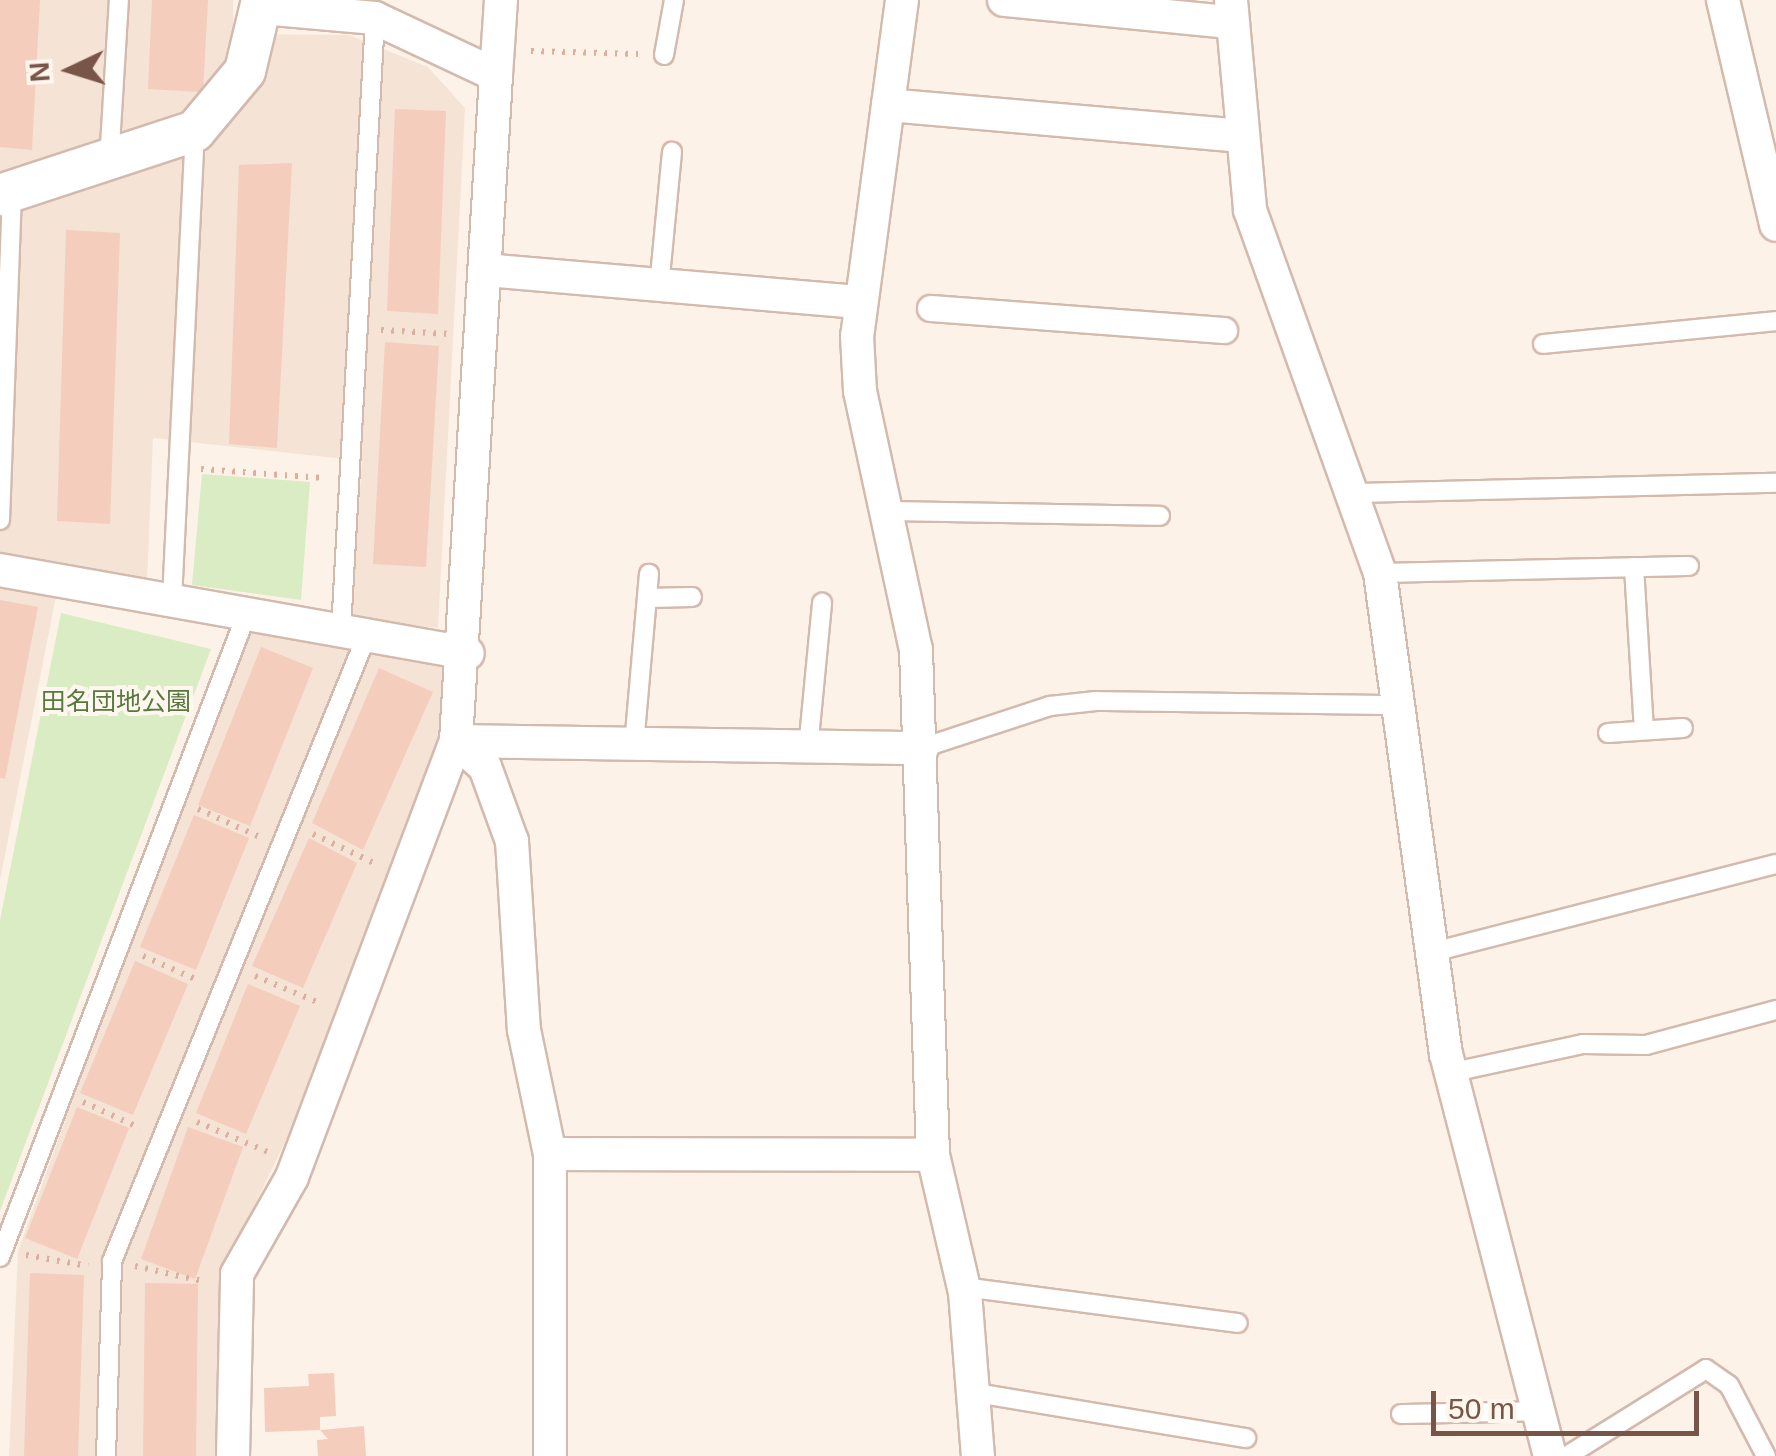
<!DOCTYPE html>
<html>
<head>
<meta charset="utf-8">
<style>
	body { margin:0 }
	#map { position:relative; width:1776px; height:1456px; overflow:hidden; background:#fdf2e7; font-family:Helvetica,"Noto Sans JP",sans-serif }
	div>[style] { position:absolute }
	.residential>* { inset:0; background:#f5e3d5 }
	.green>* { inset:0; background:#d9ecc4 }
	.building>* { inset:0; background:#f4cdbd }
	.path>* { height:6px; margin-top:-3px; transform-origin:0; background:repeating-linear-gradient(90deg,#dab09f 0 2.5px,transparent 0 10.5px) }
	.roads { filter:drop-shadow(2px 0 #d3baae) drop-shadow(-2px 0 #d3baae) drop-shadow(0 2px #d3baae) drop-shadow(0 -2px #d3baae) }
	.service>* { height:18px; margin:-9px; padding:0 9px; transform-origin:9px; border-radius:9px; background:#fff }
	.pedestrian>* { height:25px; margin:-12.5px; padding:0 12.5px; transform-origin:12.5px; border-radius:12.5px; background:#fff }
	.minor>* { height:32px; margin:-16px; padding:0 16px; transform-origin:16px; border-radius:16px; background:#fff }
	.tertiary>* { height:40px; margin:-20px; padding:0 20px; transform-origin:20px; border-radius:20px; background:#fff }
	span { translate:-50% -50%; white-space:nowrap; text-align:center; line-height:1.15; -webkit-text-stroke:8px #fff6ee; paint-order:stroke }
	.park-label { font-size:25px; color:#56793e }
	.north { position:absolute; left:20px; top:20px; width:100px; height:100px; -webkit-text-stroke:8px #fff6ee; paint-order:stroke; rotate:266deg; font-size:28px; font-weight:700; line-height:40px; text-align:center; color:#795549 }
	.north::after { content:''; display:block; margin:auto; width:35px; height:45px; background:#795549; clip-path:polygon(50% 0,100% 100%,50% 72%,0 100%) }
	.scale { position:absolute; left:1431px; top:1391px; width:268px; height:45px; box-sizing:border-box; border:5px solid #795549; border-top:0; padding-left:12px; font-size:30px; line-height:35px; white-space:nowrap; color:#795549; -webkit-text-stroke:8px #fff6ee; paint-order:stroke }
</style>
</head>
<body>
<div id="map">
	<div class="residential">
		<i style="clip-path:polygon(0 0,233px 0,233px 34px,349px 35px,428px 67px,465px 108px,438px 628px,351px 618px,362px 461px,153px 438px,147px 583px,0 556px)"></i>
		<i style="clip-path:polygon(0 587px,56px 596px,0 880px)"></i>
		<i style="clip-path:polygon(243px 630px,445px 659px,439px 744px,305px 1100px,219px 1279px,218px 1456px,9px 1456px,18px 1251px)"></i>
	</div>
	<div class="green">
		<i style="clip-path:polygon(202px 474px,310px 482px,301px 600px,192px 585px)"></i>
		<i style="clip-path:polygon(61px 613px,211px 649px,0 1211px,0 920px)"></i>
	</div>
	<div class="building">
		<i style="clip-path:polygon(0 0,40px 0,32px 150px,0 147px)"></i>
		<i style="clip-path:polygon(152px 0,208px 0,203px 92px,148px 89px)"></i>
		<i style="clip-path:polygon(395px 109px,446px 111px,438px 314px,387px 311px)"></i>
		<i style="clip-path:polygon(292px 163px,277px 448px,229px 444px,239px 165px)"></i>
		<i style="clip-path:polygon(66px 230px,120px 233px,110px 524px,57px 521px)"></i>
		<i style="clip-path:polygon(385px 342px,439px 346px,426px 567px,373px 564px)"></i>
		<i style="clip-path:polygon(0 600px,38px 607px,5px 779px,0 778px)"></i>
		<i style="clip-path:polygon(261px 647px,313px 668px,250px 826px,198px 805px)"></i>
		<i style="clip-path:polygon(379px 668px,433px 692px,363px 850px,312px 823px)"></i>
		<i style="clip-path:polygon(194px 815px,249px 838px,196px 970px,140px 947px)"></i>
		<i style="clip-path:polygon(309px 838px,357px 863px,303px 988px,252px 966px)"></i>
		<i style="clip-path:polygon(135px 961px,188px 984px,133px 1115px,80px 1093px)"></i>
		<i style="clip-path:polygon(248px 984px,300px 1006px,246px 1134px,196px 1113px)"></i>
		<i style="clip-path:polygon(77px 1107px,129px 1128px,77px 1259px,25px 1238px)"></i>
		<i style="clip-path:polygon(188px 1127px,243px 1147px,195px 1279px,141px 1259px)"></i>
		<i style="clip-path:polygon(30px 1273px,84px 1275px,78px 1456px,24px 1456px)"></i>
		<i style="clip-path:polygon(145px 1283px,198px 1284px,196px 1456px,143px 1456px)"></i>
		<i style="clip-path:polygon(334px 1373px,336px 1416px,320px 1417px,320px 1430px,364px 1426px,366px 1456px,318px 1456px,317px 1440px,328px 1439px,320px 1430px,265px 1432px,264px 1388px,309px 1386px,308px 1374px)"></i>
	</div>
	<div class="path">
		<i style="left:531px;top:51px;width:107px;rotate:1.6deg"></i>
		<i style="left:381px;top:330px;width:68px;rotate:3.4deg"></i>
		<i style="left:201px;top:469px;width:122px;rotate:4.2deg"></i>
		<i style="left:198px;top:809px;width:68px;rotate:24.3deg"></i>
		<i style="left:313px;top:834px;width:68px;rotate:25.4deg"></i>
		<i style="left:143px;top:956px;width:62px;rotate:23.7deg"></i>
		<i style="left:255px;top:976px;width:73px;rotate:22.7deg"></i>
		<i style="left:83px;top:1102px;width:63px;rotate:24.5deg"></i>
		<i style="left:197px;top:1122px;width:77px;rotate:22.9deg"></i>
		<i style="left:26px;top:1255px;width:63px;rotate:10.1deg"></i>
		<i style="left:135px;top:1266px;width:73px;rotate:12.7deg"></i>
	</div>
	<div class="roads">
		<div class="service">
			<i style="left:664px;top:55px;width:56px;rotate:-79.7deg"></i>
			<i style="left:109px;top:162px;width:162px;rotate:-86.5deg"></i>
			<i style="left:659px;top:287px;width:136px;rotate:-84.5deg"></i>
			<i style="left:1543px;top:344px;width:234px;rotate:-5.6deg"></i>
			<i style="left:1356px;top:493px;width:420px;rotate:-1.4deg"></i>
			<i style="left:885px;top:511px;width:275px;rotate:1deg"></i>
			<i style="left:0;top:520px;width:328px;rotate:-87.9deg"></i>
			<i style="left:1634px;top:567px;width:163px;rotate:86.5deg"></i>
			<i style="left:1380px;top:573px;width:309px;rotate:-1.3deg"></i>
			<i style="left:647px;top:598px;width:45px;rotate:-1.3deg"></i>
			<i style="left:172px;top:600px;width:470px;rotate:-87.2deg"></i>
			<i style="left:341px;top:630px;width:613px;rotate:-86.82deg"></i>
			<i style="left:1608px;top:733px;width:75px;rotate:-3.8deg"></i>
			<i style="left:634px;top:745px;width:172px;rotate:-85deg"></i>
			<i style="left:922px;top:748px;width:135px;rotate:-18.2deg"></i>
			<i style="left:1050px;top:706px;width:46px;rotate:-6.2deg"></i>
			<i style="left:1096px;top:701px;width:299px;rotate:0.8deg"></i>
			<i style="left:808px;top:749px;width:147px;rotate:-84.5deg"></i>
			<i style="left:1429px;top:953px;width:358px;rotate:-14.4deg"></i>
			<i style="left:1449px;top:1073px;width:137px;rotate:-12.2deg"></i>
			<i style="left:1583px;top:1044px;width:63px;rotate:0.9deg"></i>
			<i style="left:1646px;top:1045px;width:135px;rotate:-15.1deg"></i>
			<i style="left:0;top:1257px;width:690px;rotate:-69.02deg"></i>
			<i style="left:964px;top:1287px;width:276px;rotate:7.5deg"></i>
			<i style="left:977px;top:1393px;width:273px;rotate:9.5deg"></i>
			<i style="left:1401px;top:1414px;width:139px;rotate:-1.2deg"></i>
			<i style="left:106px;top:1456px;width:195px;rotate:-88.2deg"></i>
			<i style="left:112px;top:1261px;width:676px;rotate:-67.84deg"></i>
			<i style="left:1567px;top:1456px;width:164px;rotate:-32deg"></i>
			<i style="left:1706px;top:1369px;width:28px;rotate:35deg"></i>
			<i style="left:1729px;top:1385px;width:80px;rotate:62.5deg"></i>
		</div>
		<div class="pedestrian">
			<i style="left:930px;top:308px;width:295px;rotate:4.3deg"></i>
		</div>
		<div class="minor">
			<i style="left:902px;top:0;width:339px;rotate:97.6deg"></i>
			<i style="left:857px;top:336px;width:55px;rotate:86.9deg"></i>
			<i style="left:860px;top:391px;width:265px;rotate:77.8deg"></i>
			<i style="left:916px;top:650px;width:505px;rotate:88.07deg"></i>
			<i style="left:933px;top:1155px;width:141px;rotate:76.9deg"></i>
			<i style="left:965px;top:1292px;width:165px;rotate:85.5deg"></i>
			<i style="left:1004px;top:0;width:226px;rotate:5.6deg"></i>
			<i style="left:1231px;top:0;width:211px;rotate:84.8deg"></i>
			<i style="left:1250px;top:210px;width:386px;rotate:70.3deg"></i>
			<i style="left:1380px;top:573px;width:486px;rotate:82.2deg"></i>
			<i style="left:1446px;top:1054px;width:415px;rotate:75.5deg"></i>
			<i style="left:1723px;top:0;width:231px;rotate:76.7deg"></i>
			<i style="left:496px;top:75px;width:75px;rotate:-86.2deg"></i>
			<i style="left:888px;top:105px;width:354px;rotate:5deg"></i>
			<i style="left:485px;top:270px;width:376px;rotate:4.9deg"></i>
			<i style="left:0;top:570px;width:475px;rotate:10.1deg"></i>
			<i style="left:456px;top:741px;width:39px;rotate:42deg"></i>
			<i style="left:485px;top:767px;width:79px;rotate:70deg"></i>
			<i style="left:512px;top:841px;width:189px;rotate:86.4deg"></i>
			<i style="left:524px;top:1030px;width:127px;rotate:78.2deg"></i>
			<i style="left:550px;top:1154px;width:302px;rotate:90deg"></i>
			<i style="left:456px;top:741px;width:466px;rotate:0.9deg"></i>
			<i style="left:550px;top:1154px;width:383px;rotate:0.1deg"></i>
			<i style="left:233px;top:1456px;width:182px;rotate:-88.7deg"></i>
			<i style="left:237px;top:1274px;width:112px;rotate:-60.4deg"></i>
			<i style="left:292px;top:1177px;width:466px;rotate:-69.4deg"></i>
			<i style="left:456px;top:741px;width:667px;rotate:-86.56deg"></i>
			<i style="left:496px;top:75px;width:134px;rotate:-154.8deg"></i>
			<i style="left:375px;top:18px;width:113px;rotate:-174.9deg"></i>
		</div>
		<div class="tertiary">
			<i style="left:0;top:195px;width:205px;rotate:-18.2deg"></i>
			<i style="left:195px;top:131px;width:78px;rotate:-50.2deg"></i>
			<i style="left:245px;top:71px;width:73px;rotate:-76.5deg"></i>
		</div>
	</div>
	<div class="park-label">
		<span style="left:116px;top:701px">田名団地公園</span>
	</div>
	<div class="north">N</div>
	<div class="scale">50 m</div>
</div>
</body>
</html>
